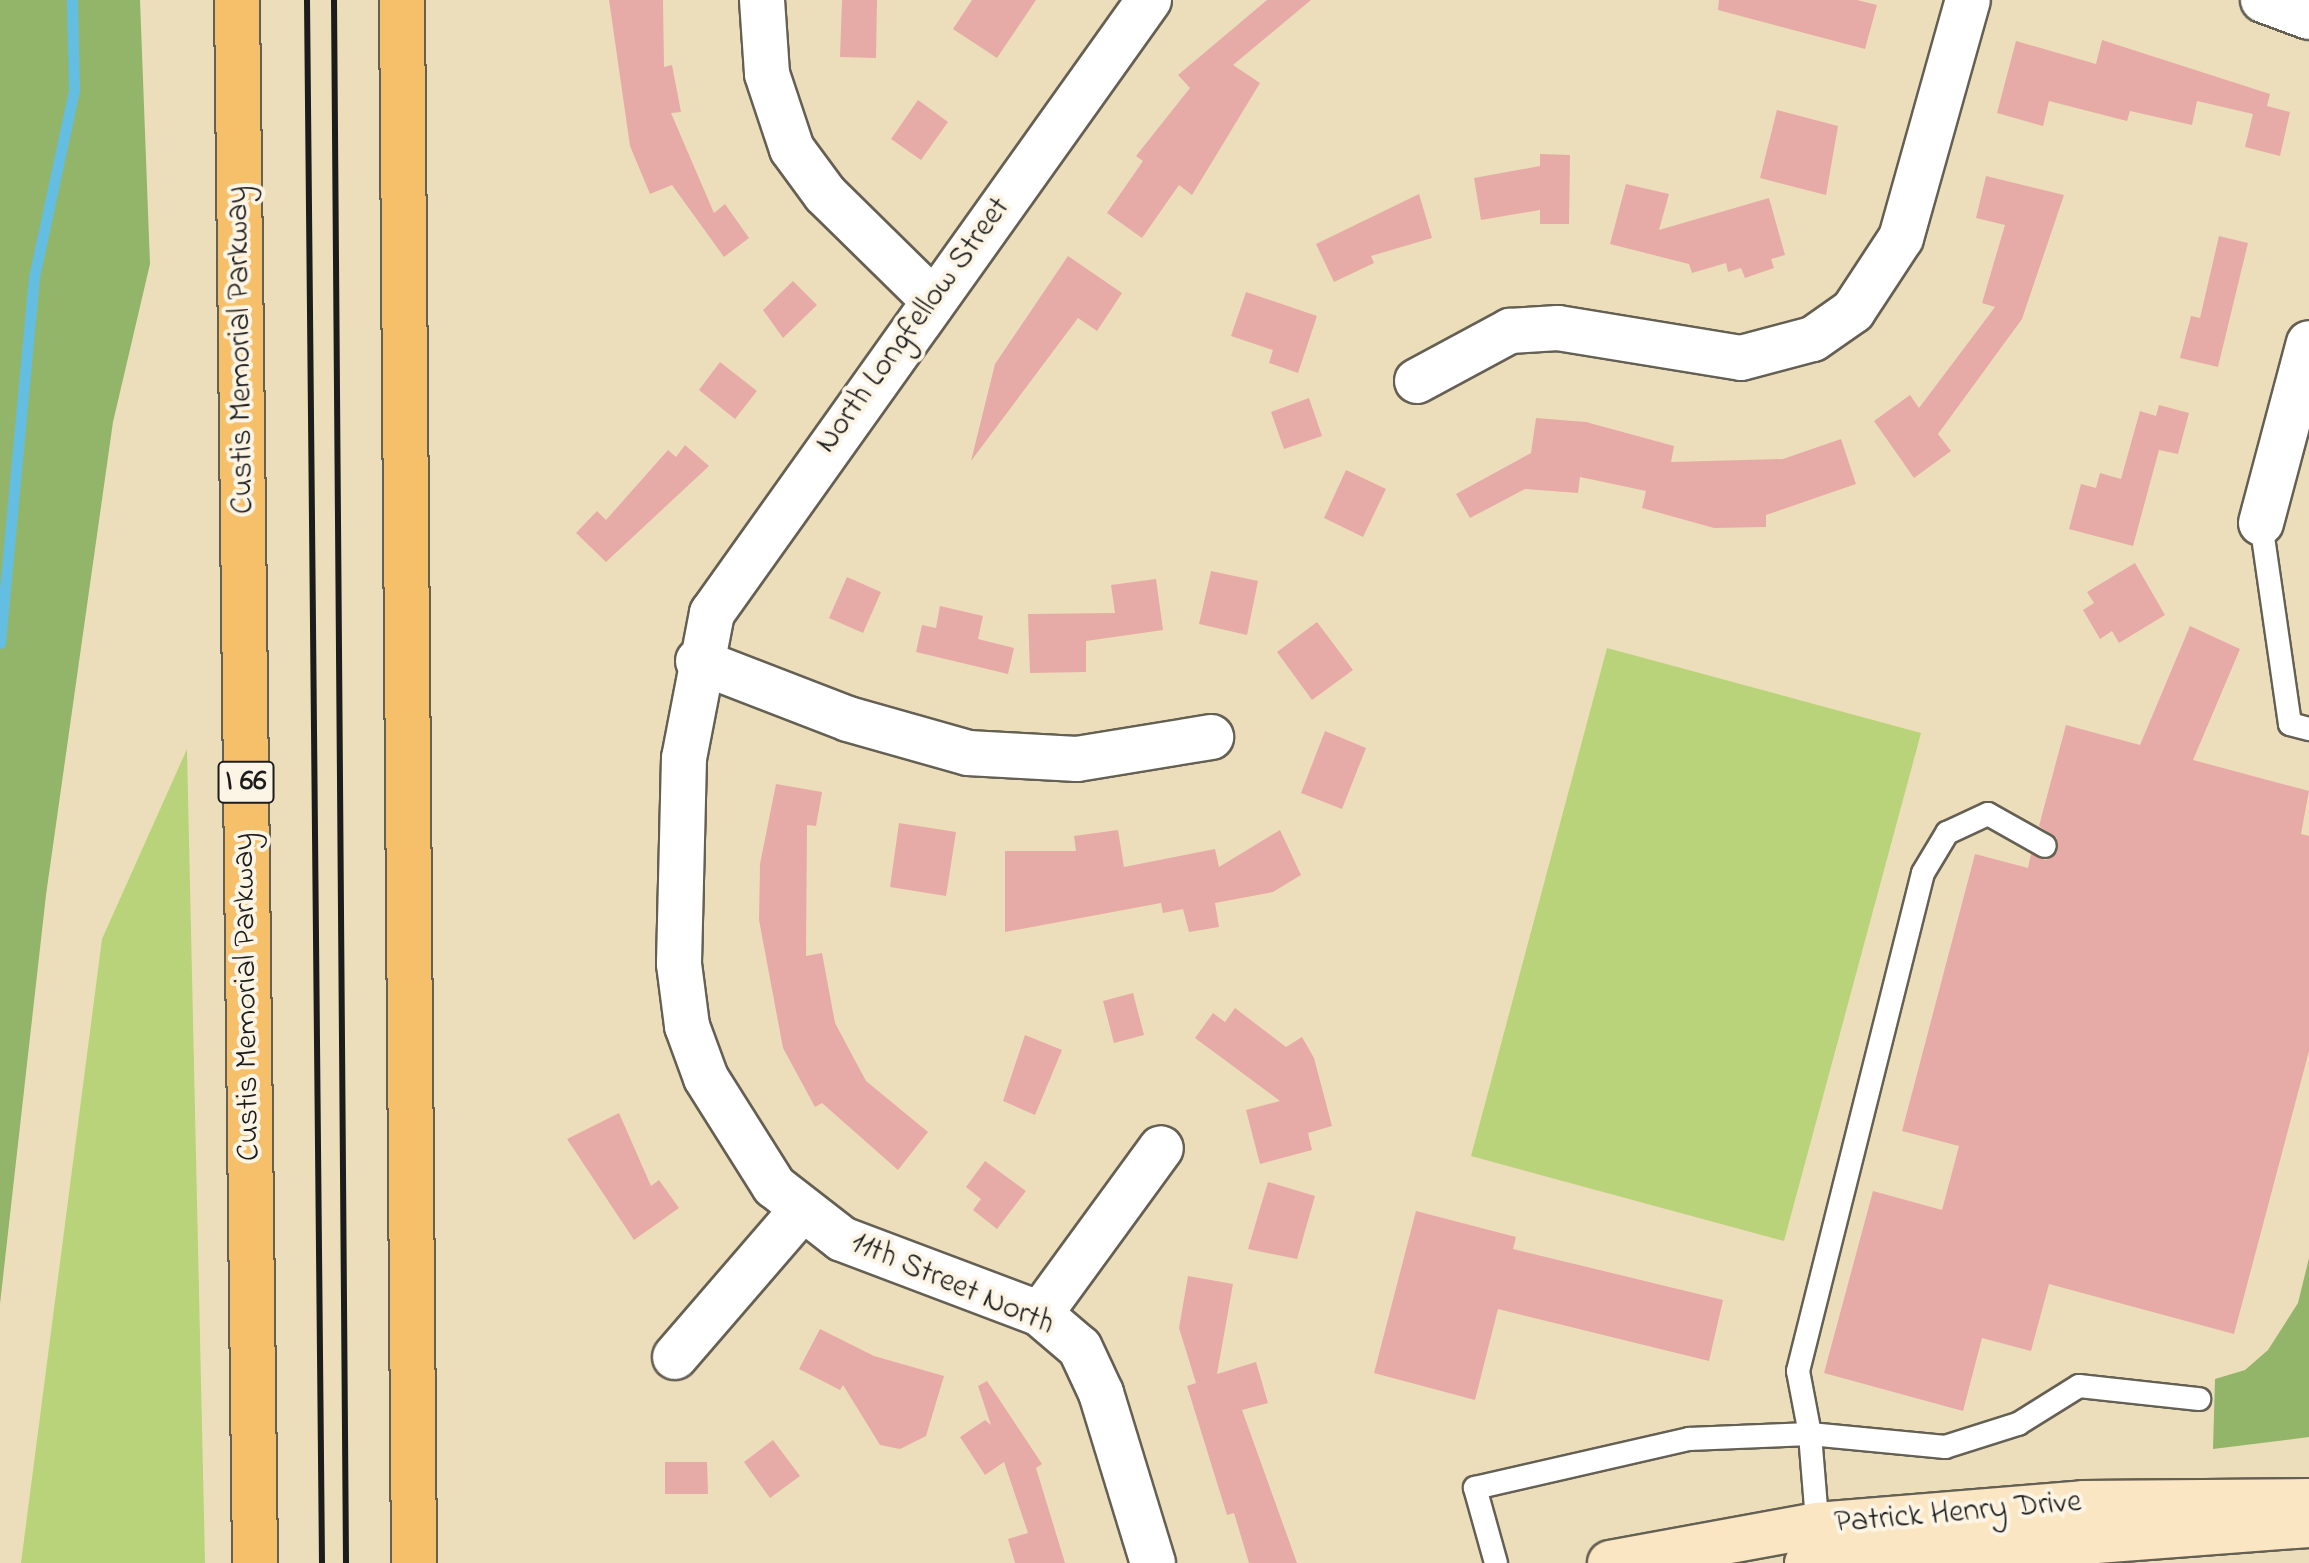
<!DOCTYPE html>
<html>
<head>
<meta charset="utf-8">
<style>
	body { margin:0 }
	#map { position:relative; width:2309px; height:1563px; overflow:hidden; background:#eddebb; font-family:"Indie Flower",sans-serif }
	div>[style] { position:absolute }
	.green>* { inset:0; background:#b8d379 }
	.forest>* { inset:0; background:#92b569 }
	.stream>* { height:11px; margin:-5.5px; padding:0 5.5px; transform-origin:5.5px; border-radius:5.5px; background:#64bee2 }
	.building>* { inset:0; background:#e6aba6 }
	.roads { filter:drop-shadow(2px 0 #656054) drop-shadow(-2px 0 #656054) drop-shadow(0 2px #656054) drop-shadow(0 -2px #656054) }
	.lane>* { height:22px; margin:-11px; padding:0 11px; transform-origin:11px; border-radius:11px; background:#fff }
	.street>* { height:44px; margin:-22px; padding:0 22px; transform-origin:22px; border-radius:22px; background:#fff }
	.secondary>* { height:44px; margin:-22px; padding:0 22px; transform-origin:22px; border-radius:22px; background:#fbe6c4 }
	.highway>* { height:44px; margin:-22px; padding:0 22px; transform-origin:22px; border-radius:22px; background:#f6c06b }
	.rail>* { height:6px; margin:-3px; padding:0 3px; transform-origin:3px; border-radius:3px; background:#1c1c1c }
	span { translate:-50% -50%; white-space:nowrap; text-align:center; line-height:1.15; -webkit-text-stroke:8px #fcf5e5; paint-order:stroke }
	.shield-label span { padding:2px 6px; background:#fcf5e5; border:2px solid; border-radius:6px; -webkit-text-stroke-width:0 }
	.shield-label { font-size:30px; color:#1c1c1c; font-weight:700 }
	.street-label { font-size:32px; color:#1c1c1c }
</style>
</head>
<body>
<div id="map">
	<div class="green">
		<i style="clip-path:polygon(1607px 648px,1921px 733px,1784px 1241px,1471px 1156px)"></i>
		<i style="clip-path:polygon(187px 749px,205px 1563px,21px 1563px,102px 939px)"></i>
	</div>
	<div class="forest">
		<i style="clip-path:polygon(0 0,140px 0,150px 264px,113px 422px,46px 895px,0 1304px)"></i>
		<i style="clip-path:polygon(2309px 1258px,2309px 1437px,2213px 1449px,2215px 1379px,2245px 1370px,2268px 1350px,2298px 1303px)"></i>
	</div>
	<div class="stream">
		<i style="left:0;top:643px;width:368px;rotate:-84.7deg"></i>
		<i style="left:34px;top:277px;width:190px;rotate:-77.9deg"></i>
		<i style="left:74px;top:91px;width:91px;rotate:-91.3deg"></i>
	</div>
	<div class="building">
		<i style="clip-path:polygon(609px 0,663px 0,664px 67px,672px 65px,681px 112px,671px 113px,714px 213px,725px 204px,749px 238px,724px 257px,672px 185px,650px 194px,630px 146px)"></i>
		<i style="clip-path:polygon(842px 0,877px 0,876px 58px,840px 57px)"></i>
		<i style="clip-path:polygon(972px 0,1036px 0,997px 58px,953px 29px)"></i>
		<i style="clip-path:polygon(1267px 0,1311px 0,1233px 65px,1260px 83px,1192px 195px,1179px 185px,1142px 238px,1107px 213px,1143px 161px,1136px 156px,1190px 88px,1178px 75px)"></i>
		<i style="clip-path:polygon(1719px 0,1857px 0,1877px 5px,1865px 49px,1718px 10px)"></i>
		<i style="clip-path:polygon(2102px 40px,2270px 94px,2267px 106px,2290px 112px,2280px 156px,2245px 147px,2253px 114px,2197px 101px,2192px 125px,2130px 111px,2127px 121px,2049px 101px,2043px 126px,1997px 113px,2016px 41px,2096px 64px)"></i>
		<i style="clip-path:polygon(918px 100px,948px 122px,921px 160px,891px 139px)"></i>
		<i style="clip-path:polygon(1777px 110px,1838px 126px,1826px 195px,1760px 178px)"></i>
		<i style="clip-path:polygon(1540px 154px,1570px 155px,1569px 224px,1540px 224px,1540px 210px,1481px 220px,1474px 178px,1540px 166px)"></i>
		<i style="clip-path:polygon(1986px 176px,2064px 195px,2022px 319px,1938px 434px,1951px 451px,1914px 478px,1874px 421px,1910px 395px,1919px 408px,1995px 307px,1982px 303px,2005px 225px,1976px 218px)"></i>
		<i style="clip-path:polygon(1626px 184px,1669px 194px,1659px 230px,1769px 198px,1785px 255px,1771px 259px,1774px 268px,1745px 278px,1741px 268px,1728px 272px,1726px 263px,1692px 273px,1689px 264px,1610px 244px)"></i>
		<i style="clip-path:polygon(1419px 194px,1432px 238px,1371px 256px,1374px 263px,1334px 282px,1316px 244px)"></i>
		<i style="clip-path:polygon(2219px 236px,2248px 243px,2218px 367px,2180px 358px,2191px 316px,2200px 318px)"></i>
		<i style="clip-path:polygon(1068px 256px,1122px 293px,1097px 331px,1078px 318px,971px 461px,995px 364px)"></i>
		<i style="clip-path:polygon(793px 281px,817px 305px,783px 338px,763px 310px)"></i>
		<i style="clip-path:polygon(1246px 292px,1317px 316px,1298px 373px,1269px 363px,1273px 350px,1231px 336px)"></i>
		<i style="clip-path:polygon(720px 362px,757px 391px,735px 419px,699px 390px)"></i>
		<i style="clip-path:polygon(1309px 398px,1322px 436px,1284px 449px,1271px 412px)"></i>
		<i style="clip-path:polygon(2159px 405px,2189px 413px,2178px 454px,2159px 450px,2133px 546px,2069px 529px,2081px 484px,2096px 488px,2100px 473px,2121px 479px,2140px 411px,2156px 416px)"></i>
		<i style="clip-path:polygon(1536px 418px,1586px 422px,1674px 446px,1671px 462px,1783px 459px,1841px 439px,1856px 484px,1766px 515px,1766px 527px,1714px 528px,1642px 508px,1646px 491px,1580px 477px,1578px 493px,1525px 489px,1470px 518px,1456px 494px,1531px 453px)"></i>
		<i style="clip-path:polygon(685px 445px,709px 466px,606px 562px,576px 533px,597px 511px,606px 520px,668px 450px,676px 457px)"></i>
		<i style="clip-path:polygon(1346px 470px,1386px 489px,1363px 537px,1324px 518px)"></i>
		<i style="clip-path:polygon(2135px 563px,2165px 615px,2119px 643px,2112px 631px,2100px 639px,2083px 610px,2094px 603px,2087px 592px)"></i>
		<i style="clip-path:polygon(1211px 571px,1258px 581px,1247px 635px,1199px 624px)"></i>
		<i style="clip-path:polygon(847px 577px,881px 592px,863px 633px,829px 618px)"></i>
		<i style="clip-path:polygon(1156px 579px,1163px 630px,1086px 641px,1086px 672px,1030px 673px,1028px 614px,1115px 613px,1111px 585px)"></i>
		<i style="clip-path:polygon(940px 606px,983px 616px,978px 639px,1014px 648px,1008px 674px,916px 652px,922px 625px,936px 628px)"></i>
		<i style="clip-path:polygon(1317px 622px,1353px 670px,1312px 700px,1277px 652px)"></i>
		<i style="clip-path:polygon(2190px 626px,2240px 649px,2193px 760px,2309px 791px,2301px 834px,2309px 836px,2309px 1051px,2234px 1334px,2049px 1284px,2031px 1351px,1982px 1338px,1963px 1411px,1824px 1373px,1873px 1191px,1942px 1210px,1959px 1146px,1902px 1131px,1975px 854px,2028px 868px,2031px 854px,2046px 860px,2057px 853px,2057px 838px,2039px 826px,2066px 725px,2140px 745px)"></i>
		<i style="clip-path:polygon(1325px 731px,1366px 748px,1342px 809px,1301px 793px)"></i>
		<i style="clip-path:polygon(776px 784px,822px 792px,816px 826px,807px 825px,806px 956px,822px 953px,835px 1023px,866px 1081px,928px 1132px,898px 1170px,822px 1103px,815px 1107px,783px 1048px,759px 920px,760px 864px)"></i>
		<i style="clip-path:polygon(899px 823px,956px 832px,946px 896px,890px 887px)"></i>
		<i style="clip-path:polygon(1118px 830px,1124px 867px,1215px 849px,1219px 867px,1280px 830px,1301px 875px,1273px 892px,1215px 903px,1219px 927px,1189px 932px,1183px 909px,1163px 913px,1161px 903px,1005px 932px,1005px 851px,1076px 851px,1074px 836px)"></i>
		<i style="clip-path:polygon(1133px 993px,1144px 1035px,1114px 1043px,1103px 1001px)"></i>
		<i style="clip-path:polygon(1235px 1008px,1286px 1047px,1302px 1037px,1314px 1058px,1332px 1126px,1308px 1133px,1312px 1150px,1260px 1164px,1246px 1110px,1280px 1101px,1195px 1038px,1213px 1013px,1225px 1022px)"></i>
		<i style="clip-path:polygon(1025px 1035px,1062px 1050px,1035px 1115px,1003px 1101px)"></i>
		<i style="clip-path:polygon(619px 1113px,651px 1186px,659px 1180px,679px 1208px,634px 1240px,567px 1139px)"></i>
		<i style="clip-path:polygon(985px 1161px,1026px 1191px,997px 1229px,973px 1210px,981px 1199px,966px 1187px)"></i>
		<i style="clip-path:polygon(1268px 1182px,1315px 1196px,1297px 1259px,1248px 1249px)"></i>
		<i style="clip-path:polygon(1416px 1211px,1516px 1237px,1513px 1249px,1723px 1300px,1709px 1361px,1498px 1309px,1475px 1400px,1374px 1373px)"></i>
		<i style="clip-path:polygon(1188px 1276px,1233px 1284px,1217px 1374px,1256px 1362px,1268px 1403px,1242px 1410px,1297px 1563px,1249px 1563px,1234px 1513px,1227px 1515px,1187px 1386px,1196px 1383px,1179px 1328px)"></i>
		<i style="clip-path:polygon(820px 1329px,874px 1356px,944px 1376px,926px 1436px,900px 1449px,880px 1445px,843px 1385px,840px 1390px,799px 1369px)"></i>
		<i style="clip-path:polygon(987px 1381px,1042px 1464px,1036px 1468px,1065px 1563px,1015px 1563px,1008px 1539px,1028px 1533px,1004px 1462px,985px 1475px,960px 1437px,985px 1420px,991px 1425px,978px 1386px)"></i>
		<i style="clip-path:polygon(773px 1440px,800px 1476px,770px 1498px,744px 1462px)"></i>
		<i style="clip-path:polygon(665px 1462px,707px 1462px,708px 1494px,665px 1494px)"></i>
	</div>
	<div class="roads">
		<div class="lane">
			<i style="left:2261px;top:523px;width:203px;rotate:81.8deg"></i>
			<i style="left:2290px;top:724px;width:20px;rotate:15deg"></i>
			<i style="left:1818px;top:1532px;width:98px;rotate:-94.7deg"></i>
			<i style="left:1810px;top:1434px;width:136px;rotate:5.5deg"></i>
			<i style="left:1945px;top:1447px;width:77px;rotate:-17.5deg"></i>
			<i style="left:2018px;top:1424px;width:72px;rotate:-31.9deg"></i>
			<i style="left:2079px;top:1386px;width:121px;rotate:6.2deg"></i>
			<i style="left:1496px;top:1563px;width:78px;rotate:-105.6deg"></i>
			<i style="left:1475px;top:1488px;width:220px;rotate:-12.9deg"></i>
			<i style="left:1689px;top:1439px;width:121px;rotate:-2.4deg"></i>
			<i style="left:1810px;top:1434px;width:64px;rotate:-100.8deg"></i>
			<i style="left:1798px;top:1371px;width:513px;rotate:-75.91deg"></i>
			<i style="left:1923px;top:873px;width:47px;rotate:-59deg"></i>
			<i style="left:1947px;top:833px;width:45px;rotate:-24.9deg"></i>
			<i style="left:1988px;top:814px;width:65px;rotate:29.3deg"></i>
		</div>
		<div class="street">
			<i style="left:762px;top:0;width:74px;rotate:86.1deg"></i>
			<i style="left:767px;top:74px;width:79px;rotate:71.6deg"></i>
			<i style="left:792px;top:149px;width:56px;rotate:53.7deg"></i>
			<i style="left:825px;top:194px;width:151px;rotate:44.5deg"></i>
			<i style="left:1149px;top:0;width:753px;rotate:125.48deg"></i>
			<i style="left:712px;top:613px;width:148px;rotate:100.9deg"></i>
			<i style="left:684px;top:758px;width:206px;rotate:91.4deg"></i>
			<i style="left:679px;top:964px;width:63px;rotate:82.6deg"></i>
			<i style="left:687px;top:1026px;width:55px;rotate:69.9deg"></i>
			<i style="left:706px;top:1078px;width:128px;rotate:57.8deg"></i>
			<i style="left:774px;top:1186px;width:86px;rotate:37.9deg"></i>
			<i style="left:842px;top:1239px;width:212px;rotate:20.7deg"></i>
			<i style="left:1040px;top:1314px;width:52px;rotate:40.4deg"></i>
			<i style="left:1080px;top:1348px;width:50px;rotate:65deg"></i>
			<i style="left:1101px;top:1393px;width:178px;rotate:73deg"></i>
			<i style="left:2263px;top:0;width:49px;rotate:20.3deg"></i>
			<i style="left:1417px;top:381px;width:106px;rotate:-28.3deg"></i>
			<i style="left:1510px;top:331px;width:48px;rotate:-3.6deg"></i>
			<i style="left:1558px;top:328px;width:185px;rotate:9.3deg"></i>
			<i style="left:1741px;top:358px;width:74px;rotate:-14.8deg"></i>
			<i style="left:1813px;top:339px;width:49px;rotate:-35deg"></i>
			<i style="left:1853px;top:311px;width:87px;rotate:-56.7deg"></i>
			<i style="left:1901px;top:238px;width:247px;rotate:-74.3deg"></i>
			<i style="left:2261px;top:523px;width:186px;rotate:-75.1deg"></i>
			<i style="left:698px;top:661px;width:161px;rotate:21.1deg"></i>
			<i style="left:848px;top:719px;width:125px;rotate:15.8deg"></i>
			<i style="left:968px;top:753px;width:109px;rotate:3.2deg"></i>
			<i style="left:1077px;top:759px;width:136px;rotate:-9.3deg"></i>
			<i style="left:1040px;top:1314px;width:205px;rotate:-53.9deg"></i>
			<i style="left:675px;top:1357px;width:193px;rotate:-49.2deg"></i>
		</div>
		<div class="secondary">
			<i style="left:1610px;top:1563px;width:210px;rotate:-10.4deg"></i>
			<i style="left:1817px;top:1525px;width:267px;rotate:-4.7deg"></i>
			<i style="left:2083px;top:1503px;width:226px;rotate:-0.5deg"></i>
			<i style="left:1807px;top:1563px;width:503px;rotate:-4.33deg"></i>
		</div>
		<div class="highway">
			<i style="left:237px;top:0;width:1563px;rotate:89.34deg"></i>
			<i style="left:402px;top:0;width:1563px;rotate:89.56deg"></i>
		</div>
	</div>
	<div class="rail">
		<i style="left:307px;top:0;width:1563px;rotate:89.45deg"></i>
		<i style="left:334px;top:0;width:1563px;rotate:89.56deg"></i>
	</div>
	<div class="shield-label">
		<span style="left:246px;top:782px">I 66</span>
	</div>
	<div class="street-label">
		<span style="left:914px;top:326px;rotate:-54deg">North Longfellow Street</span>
		<span style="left:242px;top:350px;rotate:-91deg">Custis Memorial Parkway</span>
		<span style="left:248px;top:997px;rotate:-91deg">Custis Memorial Parkway</span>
		<span style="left:952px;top:1285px;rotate:23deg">11th Street North</span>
		<span style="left:1958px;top:1514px;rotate:-5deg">Patrick Henry Drive</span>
	</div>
</div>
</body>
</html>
